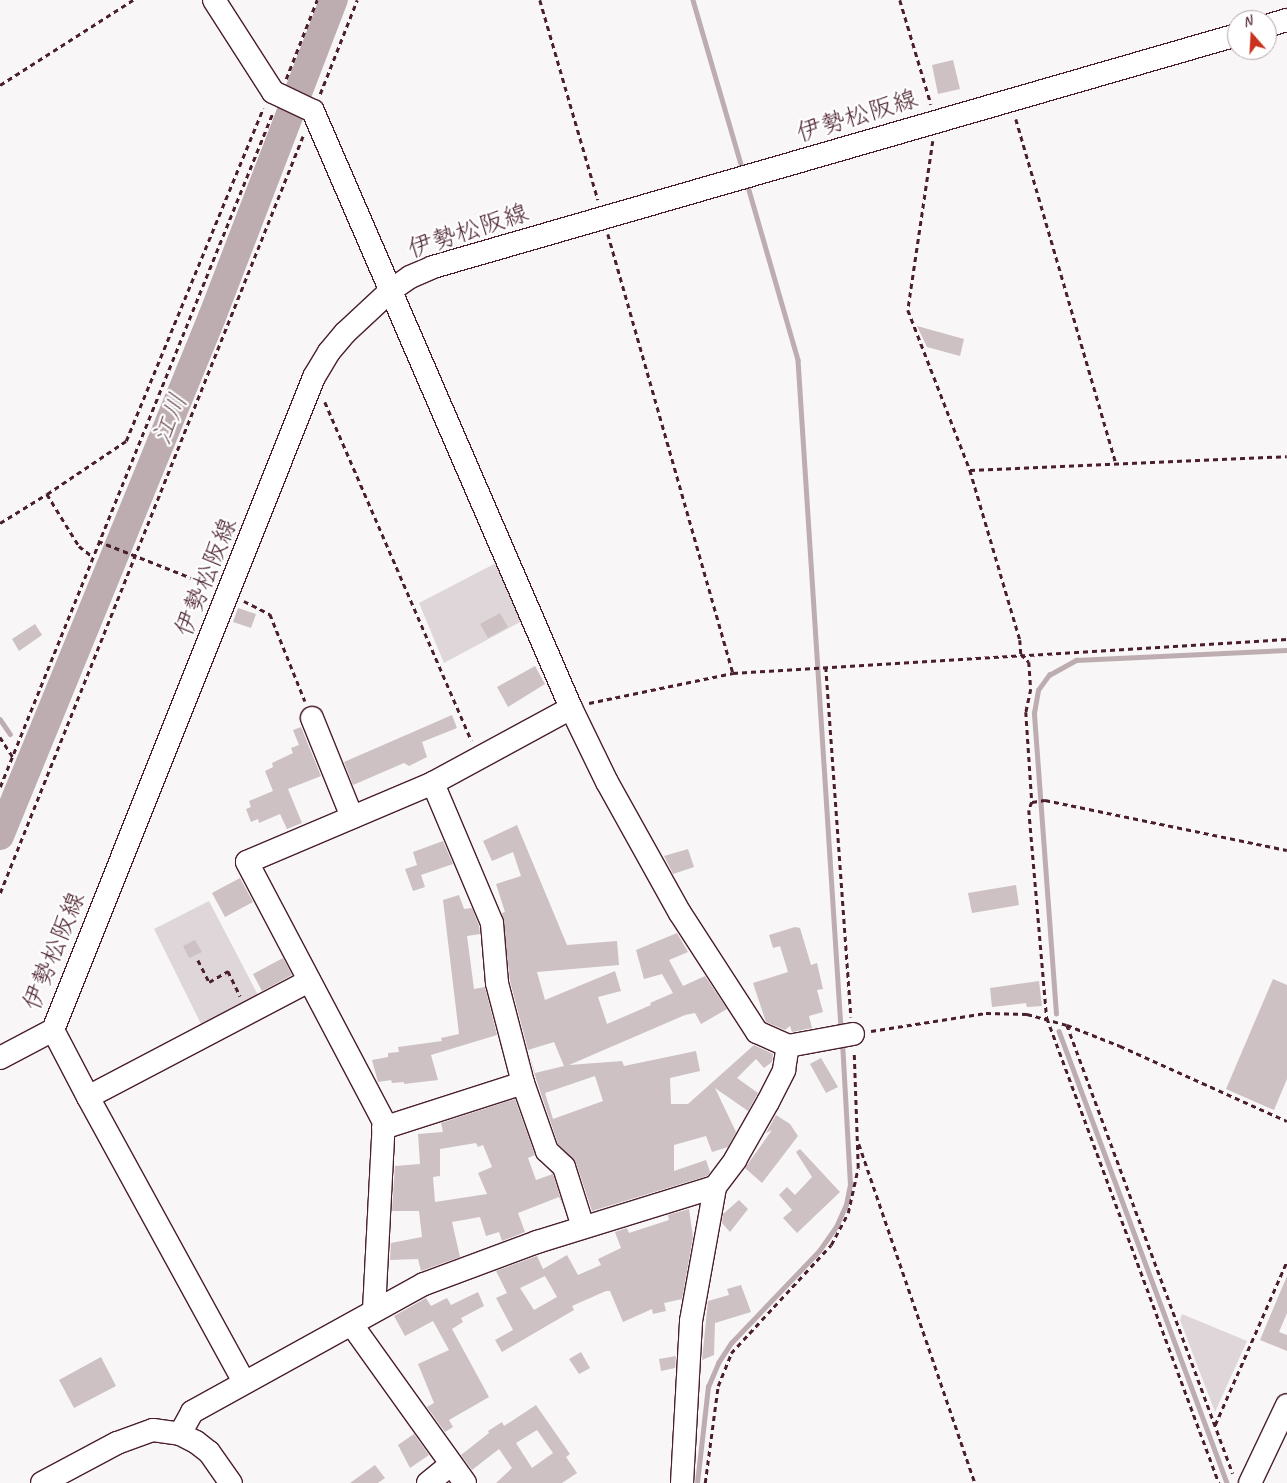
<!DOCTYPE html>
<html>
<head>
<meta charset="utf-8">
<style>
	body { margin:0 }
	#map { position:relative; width:1287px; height:1483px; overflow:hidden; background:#f8f6f7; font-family:Caveat,"Klee One",sans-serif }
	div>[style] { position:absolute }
	.green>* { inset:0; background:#ded6d9 }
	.stream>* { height:4.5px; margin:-2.25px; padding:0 2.25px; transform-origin:2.25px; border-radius:2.25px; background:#bdadb0 }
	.river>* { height:28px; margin:-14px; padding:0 14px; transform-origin:14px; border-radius:14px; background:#bdadb0 }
	.building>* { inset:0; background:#cdc1c4 }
	.path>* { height:2.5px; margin-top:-1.25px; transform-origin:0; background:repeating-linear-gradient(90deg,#4a1f2b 0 5px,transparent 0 9px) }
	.roads { filter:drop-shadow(1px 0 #4a1f2b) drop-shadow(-1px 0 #4a1f2b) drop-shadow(0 1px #4a1f2b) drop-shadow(0 -1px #4a1f2b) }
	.minor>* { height:22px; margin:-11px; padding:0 11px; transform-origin:11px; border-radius:11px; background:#fff }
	span { translate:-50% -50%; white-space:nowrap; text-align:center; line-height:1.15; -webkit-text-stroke:4.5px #fff; paint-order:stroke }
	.street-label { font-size:25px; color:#4a1f2b }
	.water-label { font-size:26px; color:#72515a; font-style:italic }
	.north { position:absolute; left:1227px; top:10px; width:50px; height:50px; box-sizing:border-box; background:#fff; border:1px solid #b7a5aa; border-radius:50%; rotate:341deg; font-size:14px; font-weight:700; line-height:20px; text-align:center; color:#4a1f2b }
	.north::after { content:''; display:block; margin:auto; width:18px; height:22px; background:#c8321e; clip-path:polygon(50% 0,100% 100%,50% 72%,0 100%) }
</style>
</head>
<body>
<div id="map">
	<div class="green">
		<i style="clip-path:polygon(498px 562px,524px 620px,444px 663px,419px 603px)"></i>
		<i style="clip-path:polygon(209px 901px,259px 997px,203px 1028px,154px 929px)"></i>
		<i style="clip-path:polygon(1182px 1314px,1247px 1341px,1215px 1412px,1180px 1320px)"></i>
	</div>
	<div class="stream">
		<i style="left:693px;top:0;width:178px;rotate:73.7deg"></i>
		<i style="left:747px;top:183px;width:184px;rotate:73.9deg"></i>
		<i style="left:798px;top:360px;width:670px;rotate:86.32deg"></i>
		<i style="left:0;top:719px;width:18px;rotate:56deg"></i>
		<i style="left:1056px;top:1014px;width:302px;rotate:-94.2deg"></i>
		<i style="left:1034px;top:713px;width:23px;rotate:-80deg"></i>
		<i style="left:1038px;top:690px;width:19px;rotate:-54deg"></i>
		<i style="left:1049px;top:675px;width:31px;rotate:-29deg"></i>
		<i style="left:1076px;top:660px;width:211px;rotate:-2.7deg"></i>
		<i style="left:1059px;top:1031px;width:482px;rotate:69.6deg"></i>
		<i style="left:697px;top:1483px;width:97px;rotate:-83.5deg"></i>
		<i style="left:708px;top:1387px;width:26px;rotate:-67deg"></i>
		<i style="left:718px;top:1363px;width:24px;rotate:-57deg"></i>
		<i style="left:731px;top:1343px;width:127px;rotate:-46.3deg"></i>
		<i style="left:819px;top:1251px;width:29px;rotate:-55deg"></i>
		<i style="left:836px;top:1227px;width:24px;rotate:-66deg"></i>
		<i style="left:846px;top:1205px;width:20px;rotate:-79deg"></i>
		<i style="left:850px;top:1185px;width:143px;rotate:-93.2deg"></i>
	</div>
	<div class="river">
		<i style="left:0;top:836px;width:561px;rotate:-67.78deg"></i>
		<i style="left:212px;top:317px;width:340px;rotate:-69deg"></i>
	</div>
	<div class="building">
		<i style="clip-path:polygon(953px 60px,960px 89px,938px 94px,932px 65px)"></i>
		<i style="clip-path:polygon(917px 326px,964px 339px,960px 356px,927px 347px)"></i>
		<i style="clip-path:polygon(238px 608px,256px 614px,251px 628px,233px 622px)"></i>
		<i style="clip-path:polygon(500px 613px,508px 627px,488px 638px,480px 624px)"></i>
		<i style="clip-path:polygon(35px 624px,42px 635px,19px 651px,12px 639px)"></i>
		<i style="clip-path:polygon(535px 666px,545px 684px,508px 707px,497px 687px)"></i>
		<i style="clip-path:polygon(452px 715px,457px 728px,422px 742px,427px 757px,409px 766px,404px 763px,353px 785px,344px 762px)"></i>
		<i style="clip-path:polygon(301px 727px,321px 776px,288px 789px,302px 823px,287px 829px,280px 814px,259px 823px,258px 819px,251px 822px,246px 809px,251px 807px,249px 801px,273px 791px,265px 771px,273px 767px,272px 763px,293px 753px,291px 748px,299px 745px,293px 730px)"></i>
		<i style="clip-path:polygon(evenodd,517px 825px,567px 945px,617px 941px,619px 965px,537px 972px,545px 1000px,615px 971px,621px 991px,598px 997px,607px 1024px,651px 1005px,650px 1003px,673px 993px,662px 974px,644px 979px,636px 950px,677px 933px,688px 952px,669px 960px,683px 986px,705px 976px,727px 1009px,701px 1024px,695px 1013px,685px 1015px,569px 1065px,622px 1061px,624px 1066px,696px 1051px,700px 1071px,670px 1078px,671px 1104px,688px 1104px,754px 1045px,773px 1054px,772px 1062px,764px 1068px,756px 1059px,737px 1078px,758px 1093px,748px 1111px,715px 1088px,736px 1132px,728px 1147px,712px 1152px,706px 1136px,674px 1145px,674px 1171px,706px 1160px,710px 1172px,707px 1176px,592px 1211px,576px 1163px,558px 1144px,536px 1079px,528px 1051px,535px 1073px,564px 1066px,554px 1042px,528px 1050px,510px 981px,502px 913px,505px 912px,496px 884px,521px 876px,513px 852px,492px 861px,483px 841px,517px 825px,595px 1076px,603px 1101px,553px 1119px,545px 1093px,595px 1076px)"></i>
		<i style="clip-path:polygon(443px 841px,453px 864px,421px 875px,425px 887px,413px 891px,405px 869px,417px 865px,413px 852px)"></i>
		<i style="clip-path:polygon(688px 849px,694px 867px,673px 874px,664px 856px)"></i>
		<i style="clip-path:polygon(240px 878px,253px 902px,225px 917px,212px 893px)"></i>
		<i style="clip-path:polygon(1016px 885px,1019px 905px,972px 913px,968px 893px)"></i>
		<i style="clip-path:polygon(459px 895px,464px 909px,472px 908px,479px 926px,480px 934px,467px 936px,474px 989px,485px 987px,497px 1035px,431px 1055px,438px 1080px,404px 1084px,404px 1082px,392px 1083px,391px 1080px,378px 1082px,372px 1060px,388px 1057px,388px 1053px,399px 1052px,398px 1047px,442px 1041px,441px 1038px,459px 1034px,443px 900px)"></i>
		<i style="clip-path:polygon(795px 927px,800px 928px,811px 965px,817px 963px,823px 989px,817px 990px,823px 1012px,809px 1016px,812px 1028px,792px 1032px,790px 1026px,785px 1030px,766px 1022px,753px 983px,788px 972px,780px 946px,773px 948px,769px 935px)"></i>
		<i style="clip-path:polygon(195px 940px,202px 952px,189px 958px,183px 946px)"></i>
		<i style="clip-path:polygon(283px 958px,292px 975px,262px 991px,253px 974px)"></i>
		<i style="clip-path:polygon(1273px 979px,1287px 985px,1287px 1079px,1274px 1110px,1226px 1089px)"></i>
		<i style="clip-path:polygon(1039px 981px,1042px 1006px,1027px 1007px,1026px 1003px,992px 1007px,990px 988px)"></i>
		<i style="clip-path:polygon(821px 1058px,838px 1087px,826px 1093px,810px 1064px)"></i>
		<i style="clip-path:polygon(evenodd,515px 1099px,535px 1155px,528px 1158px,536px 1180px,553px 1174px,563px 1206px,559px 1197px,518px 1213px,525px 1232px,502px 1241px,499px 1232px,486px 1236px,480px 1217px,452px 1222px,460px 1257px,421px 1271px,418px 1259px,390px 1260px,391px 1243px,422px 1237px,419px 1211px,392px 1211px,395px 1166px,420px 1164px,418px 1134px,443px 1132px,441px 1123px,515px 1099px,476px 1143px,478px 1147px,483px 1145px,492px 1167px,478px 1173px,487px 1194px,435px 1202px,433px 1177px,440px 1176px,440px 1149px,476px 1143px)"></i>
		<i style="clip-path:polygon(776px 1115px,790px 1124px,798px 1136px,762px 1183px,745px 1168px,772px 1130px,766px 1133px)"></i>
		<i style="clip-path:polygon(800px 1149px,840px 1192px,797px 1233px,783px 1218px,792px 1210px,779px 1195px,787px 1187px,795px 1195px,812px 1177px,796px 1152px)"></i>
		<i style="clip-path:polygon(739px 1200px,748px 1209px,730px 1232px,722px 1223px,723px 1214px)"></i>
		<i style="clip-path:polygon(evenodd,689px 1209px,693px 1237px,682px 1299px,664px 1303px,666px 1311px,653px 1314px,652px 1309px,623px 1322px,610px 1291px,606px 1291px,572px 1306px,574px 1310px,502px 1352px,495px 1340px,513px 1330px,496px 1298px,507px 1293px,496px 1271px,537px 1256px,543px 1269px,567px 1255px,578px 1275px,601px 1265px,598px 1259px,621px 1248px,615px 1232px,627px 1228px,629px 1233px,669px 1220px,668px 1215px,689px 1209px,545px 1276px,557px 1297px,534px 1310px,520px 1288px,545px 1276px)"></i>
		<i style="clip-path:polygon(1287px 1276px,1287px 1313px,1279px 1332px,1287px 1335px,1287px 1351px,1260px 1340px)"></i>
		<i style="clip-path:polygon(741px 1285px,751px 1312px,715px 1323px,714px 1355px,702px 1360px,708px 1301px,729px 1295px,727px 1289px)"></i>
		<i style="clip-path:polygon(478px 1292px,484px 1306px,461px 1318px,463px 1322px,452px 1329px,489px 1397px,449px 1420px,453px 1427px,445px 1432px,427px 1407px,434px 1403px,418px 1364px,449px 1350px,433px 1321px,405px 1336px,394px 1316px,426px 1298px,431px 1306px,447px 1298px,451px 1305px)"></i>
		<i style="clip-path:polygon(581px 1352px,590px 1368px,579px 1374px,569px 1359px)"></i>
		<i style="clip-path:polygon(676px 1356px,675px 1368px,661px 1371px,659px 1359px)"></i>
		<i style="clip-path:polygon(101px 1357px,116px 1386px,74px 1408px,59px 1380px)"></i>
		<i style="clip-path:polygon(evenodd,536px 1405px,570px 1454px,566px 1457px,577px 1473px,562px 1483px,496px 1483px,512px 1468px,499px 1449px,472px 1470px,461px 1455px,489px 1433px,488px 1431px,502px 1422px,504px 1426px,536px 1405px,537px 1430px,553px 1453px,532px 1468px,516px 1443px,537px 1430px)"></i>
		<i style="clip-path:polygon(414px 1434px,429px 1455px,410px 1468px,398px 1445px)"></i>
		<i style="clip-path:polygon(375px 1465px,385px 1478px,378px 1483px,350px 1483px)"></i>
	</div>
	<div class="path">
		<i style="left:540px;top:0;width:208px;rotate:73.8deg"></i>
		<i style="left:900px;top:0;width:109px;rotate:73.4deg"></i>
		<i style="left:286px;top:79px;width:85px;rotate:-68.6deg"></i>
		<i style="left:0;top:85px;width:158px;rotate:-32.6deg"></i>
		<i style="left:320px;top:94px;width:101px;rotate:-68.5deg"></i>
		<i style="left:1016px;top:119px;width:358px;rotate:73.8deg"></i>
		<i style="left:933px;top:141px;width:171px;rotate:98.4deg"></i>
		<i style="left:908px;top:310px;width:172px;rotate:68.8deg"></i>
		<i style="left:970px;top:470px;width:177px;rotate:73.6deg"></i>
		<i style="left:1020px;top:640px;width:14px;rotate:86deg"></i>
		<i style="left:1021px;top:654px;width:11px;rotate:45deg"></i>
		<i style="left:1029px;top:662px;width:27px;rotate:86deg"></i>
		<i style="left:1031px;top:689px;width:24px;rotate:102deg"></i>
		<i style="left:1026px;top:712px;width:90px;rotate:86.2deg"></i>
		<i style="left:1032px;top:802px;width:9px;rotate:111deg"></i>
		<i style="left:1029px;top:810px;width:209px;rotate:85.1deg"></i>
		<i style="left:1047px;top:1018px;width:496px;rotate:69.7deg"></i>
		<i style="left:608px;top:234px;width:456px;rotate:74.1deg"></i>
		<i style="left:325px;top:402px;width:369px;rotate:66.6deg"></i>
		<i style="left:970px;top:470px;width:317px;rotate:-2.5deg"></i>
		<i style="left:47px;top:494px;width:95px;rotate:-33.9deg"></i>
		<i style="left:126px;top:441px;width:360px;rotate:-67.6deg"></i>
		<i style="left:0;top:523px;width:55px;rotate:-31.7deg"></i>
		<i style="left:47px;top:494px;width:61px;rotate:58.4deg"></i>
		<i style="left:79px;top:546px;width:16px;rotate:38deg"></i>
		<i style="left:98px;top:541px;width:123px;rotate:21.5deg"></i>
		<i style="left:244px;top:601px;width:29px;rotate:27deg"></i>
		<i style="left:270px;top:614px;width:94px;rotate:68.1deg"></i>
		<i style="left:826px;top:667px;width:351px;rotate:85.9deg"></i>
		<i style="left:589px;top:703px;width:147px;rotate:-11.8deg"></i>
		<i style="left:733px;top:673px;width:555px;rotate:-3.51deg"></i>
		<i style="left:0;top:737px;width:24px;rotate:57deg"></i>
		<i style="left:0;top:787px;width:728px;rotate:-67.98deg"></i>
		<i style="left:1032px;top:802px;width:13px;rotate:-9deg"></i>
		<i style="left:1045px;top:800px;width:247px;rotate:11.7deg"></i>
		<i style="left:0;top:893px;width:815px;rotate:-68.19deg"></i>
		<i style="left:198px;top:960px;width:25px;rotate:63deg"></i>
		<i style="left:209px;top:982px;width:22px;rotate:-30deg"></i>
		<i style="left:228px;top:971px;width:28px;rotate:64deg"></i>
		<i style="left:1067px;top:1025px;width:478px;rotate:69.7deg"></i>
		<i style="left:871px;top:1031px;width:116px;rotate:-8.9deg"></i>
		<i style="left:986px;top:1013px;width:41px;rotate:1.4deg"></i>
		<i style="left:1027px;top:1014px;width:41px;rotate:15.4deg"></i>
		<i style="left:1067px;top:1025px;width:57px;rotate:21.6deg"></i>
		<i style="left:1120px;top:1046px;width:183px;rotate:24.2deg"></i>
		<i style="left:859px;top:1144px;width:358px;rotate:71.1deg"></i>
		<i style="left:1215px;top:1425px;width:179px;rotate:-66.3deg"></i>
		<i style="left:705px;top:1483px;width:98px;rotate:-82.4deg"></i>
		<i style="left:718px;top:1386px;width:35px;rotate:-68deg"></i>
		<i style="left:731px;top:1353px;width:147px;rotate:-47.2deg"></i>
		<i style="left:831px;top:1245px;width:36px;rotate:-62deg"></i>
		<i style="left:848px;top:1213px;width:46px;rotate:-77.5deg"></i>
		<i style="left:858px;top:1168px;width:116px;rotate:-92deg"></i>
	</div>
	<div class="roads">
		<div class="minor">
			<i style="left:214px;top:0;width:109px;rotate:57.3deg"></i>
			<i style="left:273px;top:92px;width:44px;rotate:25.4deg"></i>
			<i style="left:313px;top:111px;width:650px;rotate:66.63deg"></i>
			<i style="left:571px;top:708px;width:82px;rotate:64.1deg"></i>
			<i style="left:607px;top:782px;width:150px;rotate:60.9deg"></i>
			<i style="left:680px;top:913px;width:142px;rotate:57.1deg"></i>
			<i style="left:757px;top:1032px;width:34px;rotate:24deg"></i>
			<i style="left:788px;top:1046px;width:66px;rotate:-10.5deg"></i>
			<i style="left:1267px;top:26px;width:21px;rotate:-17deg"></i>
			<i style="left:312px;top:718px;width:107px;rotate:68deg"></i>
			<i style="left:53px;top:1030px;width:76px;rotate:62.4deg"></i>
			<i style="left:88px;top:1097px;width:250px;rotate:-27.7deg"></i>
			<i style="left:0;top:1058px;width:60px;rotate:-27.8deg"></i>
			<i style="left:53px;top:1030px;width:703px;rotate:-68.21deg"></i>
			<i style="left:314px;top:377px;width:29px;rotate:-59deg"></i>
			<i style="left:329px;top:352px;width:25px;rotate:-50deg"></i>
			<i style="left:345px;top:333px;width:62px;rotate:-43deg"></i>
			<i style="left:390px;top:291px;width:24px;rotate:-35deg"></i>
			<i style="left:410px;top:277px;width:25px;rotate:-23deg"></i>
			<i style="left:433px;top:267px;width:837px;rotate:-16.1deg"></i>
			<i style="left:523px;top:1083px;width:72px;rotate:70.6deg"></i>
			<i style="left:547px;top:1151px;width:23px;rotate:43deg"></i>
			<i style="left:564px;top:1167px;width:63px;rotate:72.4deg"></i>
			<i style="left:88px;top:1097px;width:325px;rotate:61.3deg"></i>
			<i style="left:383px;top:1128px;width:147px;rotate:-17.8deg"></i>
			<i style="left:523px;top:1083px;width:103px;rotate:-104.6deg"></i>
			<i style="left:497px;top:983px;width:60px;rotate:-94.8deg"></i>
			<i style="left:492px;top:923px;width:152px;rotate:-112.9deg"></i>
			<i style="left:374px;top:1310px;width:188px;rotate:-87deg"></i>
			<i style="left:384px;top:1122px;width:294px;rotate:-117.8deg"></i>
			<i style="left:247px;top:862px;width:202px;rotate:-23deg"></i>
			<i style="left:433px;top:783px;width:157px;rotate:-28.5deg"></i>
			<i style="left:352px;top:1325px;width:194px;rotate:54.4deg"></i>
			<i style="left:180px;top:1434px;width:25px;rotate:-61deg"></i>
			<i style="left:192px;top:1412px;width:265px;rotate:-28.9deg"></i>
			<i style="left:424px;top:1284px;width:121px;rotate:-20.4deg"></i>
			<i style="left:537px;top:1242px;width:186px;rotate:-17.2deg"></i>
			<i style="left:42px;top:1483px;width:85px;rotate:-28.1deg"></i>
			<i style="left:117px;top:1443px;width:38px;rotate:-20deg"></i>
			<i style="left:153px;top:1430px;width:27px;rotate:8deg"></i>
			<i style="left:180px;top:1434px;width:18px;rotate:27deg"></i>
			<i style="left:196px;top:1442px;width:16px;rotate:38deg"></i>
			<i style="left:209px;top:1452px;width:38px;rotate:55deg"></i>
			<i style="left:428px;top:1483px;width:28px;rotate:-39deg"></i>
			<i style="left:682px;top:1483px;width:162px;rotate:-86.8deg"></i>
			<i style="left:691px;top:1321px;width:136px;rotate:-79.8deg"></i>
			<i style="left:715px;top:1187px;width:34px;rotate:-53deg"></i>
			<i style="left:735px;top:1160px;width:67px;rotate:-60.4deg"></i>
			<i style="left:768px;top:1102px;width:36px;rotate:-63deg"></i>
			<i style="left:784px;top:1070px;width:24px;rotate:-81deg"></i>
			<i style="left:1250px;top:1483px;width:86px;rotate:-64.6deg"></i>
		</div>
	</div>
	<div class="street-label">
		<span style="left:857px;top:116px;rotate:-17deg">伊勢松阪線</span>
		<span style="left:468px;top:231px;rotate:-18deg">伊勢松阪線</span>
		<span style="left:206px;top:577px;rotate:-68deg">伊勢松阪線</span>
		<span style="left:54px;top:951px;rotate:-68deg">伊勢松阪線</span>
	</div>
	<div class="water-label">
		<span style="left:170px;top:419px;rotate:-68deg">江川</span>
	</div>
	<div class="north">N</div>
</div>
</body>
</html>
